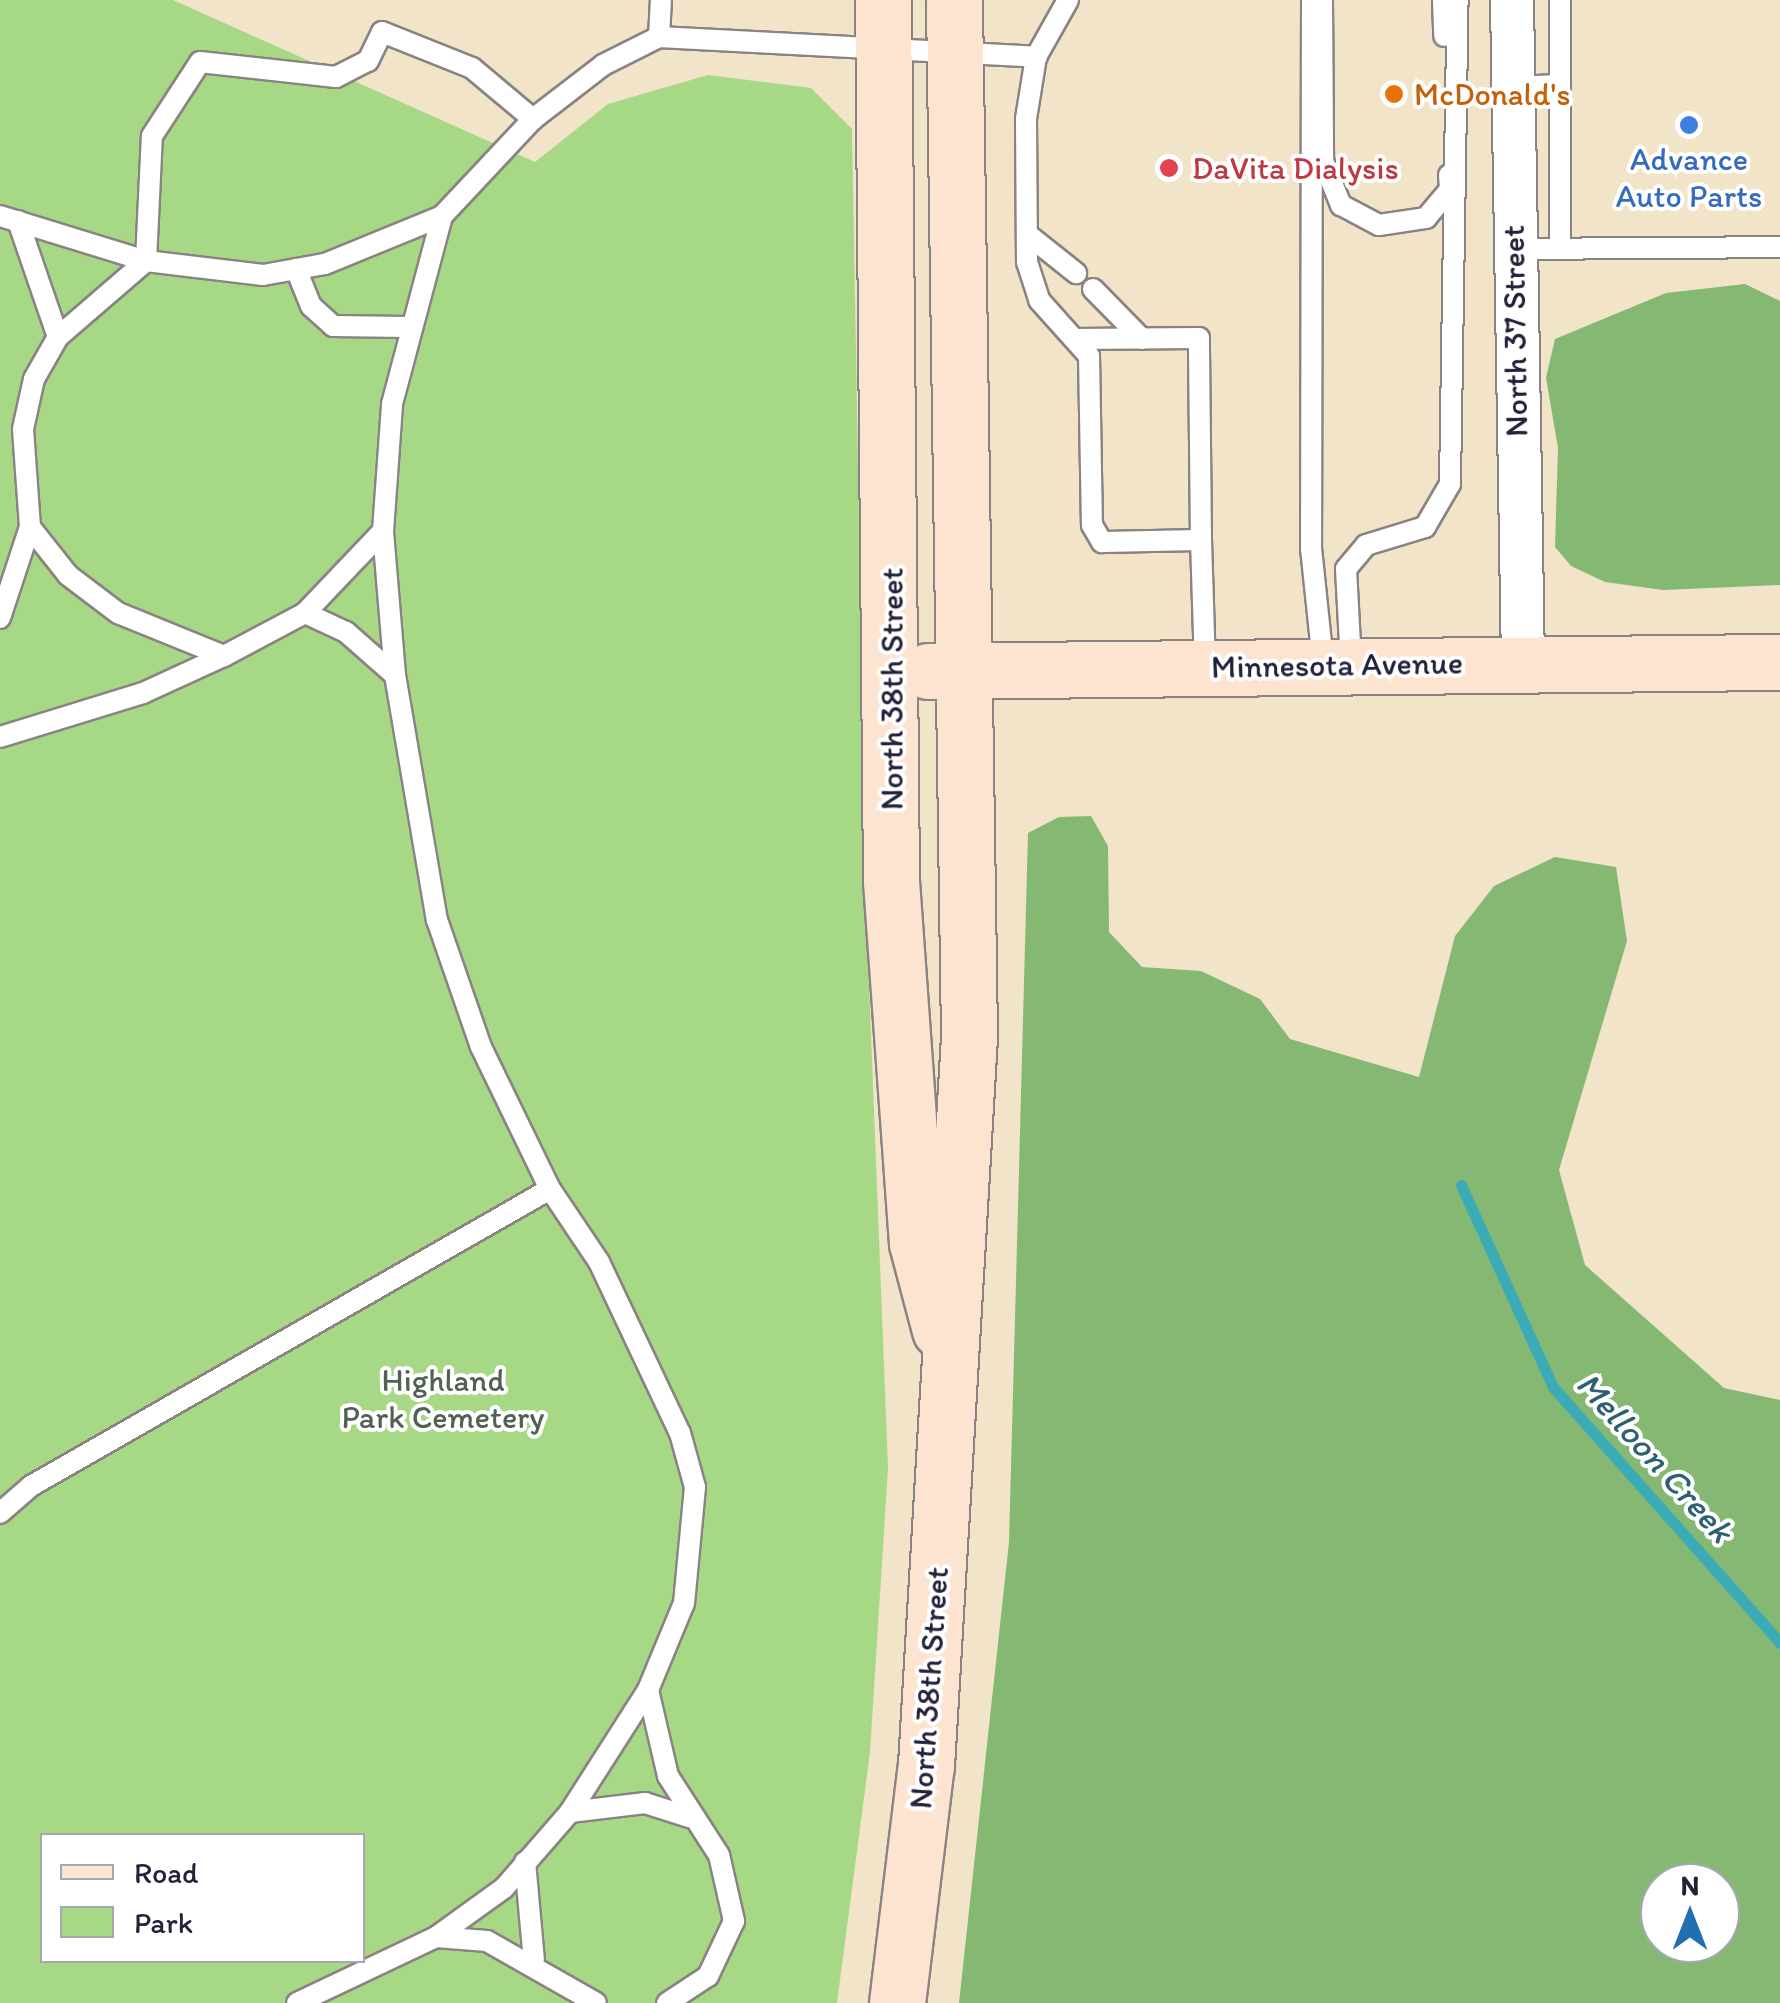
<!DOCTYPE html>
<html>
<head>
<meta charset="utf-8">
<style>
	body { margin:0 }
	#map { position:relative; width:1780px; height:2003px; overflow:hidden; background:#f1e4c9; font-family:Itim,sans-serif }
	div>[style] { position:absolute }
	.green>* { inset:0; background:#a7d886 }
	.forest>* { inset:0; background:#85b873 }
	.stream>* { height:11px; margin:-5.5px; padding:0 5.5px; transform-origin:5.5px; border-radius:5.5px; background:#3bacb5 }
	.roads { filter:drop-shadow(2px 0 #8a8382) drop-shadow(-2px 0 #8a8382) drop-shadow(0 2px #8a8382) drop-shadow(0 -2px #8a8382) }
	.service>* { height:20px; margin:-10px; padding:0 10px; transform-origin:10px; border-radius:10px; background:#fff }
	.minor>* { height:42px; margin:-21px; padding:0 21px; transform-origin:21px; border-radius:21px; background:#fff }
	.secondary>* { height:55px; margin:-27.5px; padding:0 27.5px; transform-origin:27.5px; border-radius:27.5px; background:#fde4d1 }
	.dots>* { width:28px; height:28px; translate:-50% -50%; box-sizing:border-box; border:5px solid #fff; border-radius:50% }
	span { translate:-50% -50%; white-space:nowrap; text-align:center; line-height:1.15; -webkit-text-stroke:8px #fff; paint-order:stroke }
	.food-label { font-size:32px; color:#c56008 }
	.left { translate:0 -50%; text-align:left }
	.shop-label { font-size:32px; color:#366cbe }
	.health-label { font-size:32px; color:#be3a42 }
	.street-label { font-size:32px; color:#22223b }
	.park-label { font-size:32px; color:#516255 }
	.water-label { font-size:35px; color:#2d6072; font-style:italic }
	.legend { position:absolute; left:40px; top:1833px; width:325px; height:130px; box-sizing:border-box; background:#fff; border:2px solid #a7a7b1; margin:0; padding:12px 18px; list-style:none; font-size:30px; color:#22223b }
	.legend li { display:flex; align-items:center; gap:20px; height:50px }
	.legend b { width:50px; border:2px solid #a7a7b1 }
	.north { position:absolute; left:1640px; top:1863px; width:100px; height:100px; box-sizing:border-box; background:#fff; border:2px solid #a7a7b1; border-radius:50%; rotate:0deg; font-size:28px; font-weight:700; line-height:40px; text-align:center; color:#22223b }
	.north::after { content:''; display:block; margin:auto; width:35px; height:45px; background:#1f6fb2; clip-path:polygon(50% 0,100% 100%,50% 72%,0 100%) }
</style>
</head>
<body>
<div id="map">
	<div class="green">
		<i style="clip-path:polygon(evenodd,0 0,173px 0,535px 162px,608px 104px,708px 75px,811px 88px,852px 129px,866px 907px,888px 1468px,870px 1752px,837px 2003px,0 2003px,0 0,42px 1836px,362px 1836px,362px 1960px,42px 1960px,42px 1836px)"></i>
	</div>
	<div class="forest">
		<i style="clip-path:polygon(1745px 284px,1780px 301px,1780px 585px,1663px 590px,1605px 582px,1571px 566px,1555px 547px,1558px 448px,1546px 378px,1555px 339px,1666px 293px)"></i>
		<i style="clip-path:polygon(evenodd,1091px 816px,1108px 846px,1109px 932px,1142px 967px,1201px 971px,1260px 999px,1290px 1039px,1419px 1077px,1455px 936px,1494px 886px,1555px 857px,1616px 867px,1627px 941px,1559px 1170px,1585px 1265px,1724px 1388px,1780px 1400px,1780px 2003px,959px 2003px,1009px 1542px,1028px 833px,1059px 817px,1091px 816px,1660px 1883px,1720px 1883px,1720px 1943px,1660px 1943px,1660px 1883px)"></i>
	</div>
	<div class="stream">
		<i style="left:1461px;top:1185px;width:222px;rotate:65.5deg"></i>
		<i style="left:1553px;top:1387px;width:342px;rotate:48.4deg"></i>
	</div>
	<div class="roads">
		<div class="service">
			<i style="left:1068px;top:0;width:65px;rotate:119.3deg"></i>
			<i style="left:1036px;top:57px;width:63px;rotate:99.2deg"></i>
			<i style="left:1026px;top:119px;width:143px;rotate:89.6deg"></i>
			<i style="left:1027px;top:262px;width:40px;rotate:72deg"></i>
			<i style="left:1039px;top:300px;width:75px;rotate:48.2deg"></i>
			<i style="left:1089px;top:356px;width:169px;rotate:89deg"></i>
			<i style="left:1092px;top:525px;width:20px;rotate:60deg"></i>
			<i style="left:1102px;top:542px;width:99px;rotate:-1.2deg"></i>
			<i style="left:1201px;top:540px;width:202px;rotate:-90.6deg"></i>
			<i style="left:1199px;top:338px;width:124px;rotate:179.5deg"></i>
			<i style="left:1312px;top:0;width:548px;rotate:90.1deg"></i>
			<i style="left:1311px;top:548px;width:115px;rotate:84deg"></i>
			<i style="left:1322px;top:0;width:161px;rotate:89.6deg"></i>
			<i style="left:1323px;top:161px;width:48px;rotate:67.8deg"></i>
			<i style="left:1341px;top:205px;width:43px;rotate:27.8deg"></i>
			<i style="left:1379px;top:225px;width:48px;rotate:-8.5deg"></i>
			<i style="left:1426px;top:218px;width:38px;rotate:-50deg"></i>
			<i style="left:1450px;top:189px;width:14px;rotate:-94deg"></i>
			<i style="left:1443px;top:0;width:36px;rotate:88deg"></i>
			<i style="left:1560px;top:0;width:248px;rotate:90deg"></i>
			<i style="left:659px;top:37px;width:37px;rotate:-87deg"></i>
			<i style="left:1512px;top:87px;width:48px;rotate:-2.4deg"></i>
			<i style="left:0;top:216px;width:153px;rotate:17.1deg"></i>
			<i style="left:146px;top:261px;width:125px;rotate:-87.3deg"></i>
			<i style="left:152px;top:136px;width:88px;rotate:-57deg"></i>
			<i style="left:200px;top:62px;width:137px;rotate:6.3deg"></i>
			<i style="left:336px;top:77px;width:36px;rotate:-27deg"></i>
			<i style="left:368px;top:61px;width:32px;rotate:-64deg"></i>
			<i style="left:382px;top:32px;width:97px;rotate:21.8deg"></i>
			<i style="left:472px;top:68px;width:80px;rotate:39.9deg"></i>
			<i style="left:18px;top:221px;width:123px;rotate:71deg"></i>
			<i style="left:1027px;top:234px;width:63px;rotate:38.5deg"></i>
			<i style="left:1512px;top:249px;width:268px;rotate:-0.4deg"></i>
			<i style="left:296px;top:269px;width:40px;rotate:68deg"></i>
			<i style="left:311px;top:306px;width:30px;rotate:42deg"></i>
			<i style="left:333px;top:326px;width:74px;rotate:0.8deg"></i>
			<i style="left:1093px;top:289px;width:70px;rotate:45.6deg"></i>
			<i style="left:383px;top:531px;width:113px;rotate:133.6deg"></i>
			<i style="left:305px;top:613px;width:92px;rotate:152deg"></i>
			<i style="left:224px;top:656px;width:114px;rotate:-157.9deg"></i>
			<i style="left:118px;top:613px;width:63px;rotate:-142.8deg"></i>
			<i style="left:68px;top:575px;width:61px;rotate:-128.4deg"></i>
			<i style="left:30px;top:527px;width:98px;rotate:-94.1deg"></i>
			<i style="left:23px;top:429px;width:51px;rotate:-77.6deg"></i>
			<i style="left:34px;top:379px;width:48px;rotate:-60.3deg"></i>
			<i style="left:58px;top:337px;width:116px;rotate:-40.8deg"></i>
			<i style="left:146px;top:261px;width:118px;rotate:6.8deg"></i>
			<i style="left:263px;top:275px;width:63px;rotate:-10.1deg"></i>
			<i style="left:325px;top:264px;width:126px;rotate:-22.3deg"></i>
			<i style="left:442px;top:216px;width:133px;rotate:-46.8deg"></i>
			<i style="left:533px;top:119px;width:88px;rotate:-37.6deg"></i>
			<i style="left:603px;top:65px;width:63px;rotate:-26.6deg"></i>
			<i style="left:659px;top:37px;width:378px;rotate:3deg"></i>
			<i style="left:1201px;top:540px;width:128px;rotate:88.2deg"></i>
			<i style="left:305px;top:613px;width:45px;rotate:24.9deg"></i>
			<i style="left:346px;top:632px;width:65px;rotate:41.3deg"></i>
			<i style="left:395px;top:675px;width:249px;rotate:80.3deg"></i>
			<i style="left:437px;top:920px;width:134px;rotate:70.9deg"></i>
			<i style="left:481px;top:1047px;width:158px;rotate:64.1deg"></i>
			<i style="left:550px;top:1189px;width:88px;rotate:56.1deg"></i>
			<i style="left:599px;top:1262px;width:189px;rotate:64.7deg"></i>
			<i style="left:680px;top:1433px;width:56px;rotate:74.5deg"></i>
			<i style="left:695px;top:1487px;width:117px;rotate:95.4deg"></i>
			<i style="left:684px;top:1603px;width:94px;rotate:112.5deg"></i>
			<i style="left:648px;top:1690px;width:88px;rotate:76.9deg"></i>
			<i style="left:668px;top:1776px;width:94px;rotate:57.2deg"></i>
			<i style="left:719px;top:1855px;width:68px;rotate:77.2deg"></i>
			<i style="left:734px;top:1921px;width:61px;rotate:115.3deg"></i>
			<i style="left:708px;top:1976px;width:49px;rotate:146.6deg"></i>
			<i style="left:0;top:618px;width:96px;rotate:-71.8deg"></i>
			<i style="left:1351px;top:664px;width:95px;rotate:-93deg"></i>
			<i style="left:1346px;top:569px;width:31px;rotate:-50deg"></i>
			<i style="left:1366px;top:545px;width:62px;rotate:-17deg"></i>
			<i style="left:1425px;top:527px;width:50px;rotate:-59.8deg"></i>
			<i style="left:1450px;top:484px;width:484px;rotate:-89.1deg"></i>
			<i style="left:395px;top:675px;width:144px;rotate:-94.8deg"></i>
			<i style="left:383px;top:531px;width:127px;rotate:-85.9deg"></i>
			<i style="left:392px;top:404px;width:195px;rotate:-75.1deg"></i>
			<i style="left:0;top:737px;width:150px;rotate:-17.1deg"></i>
			<i style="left:143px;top:693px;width:89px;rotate:-24.6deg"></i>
			<i style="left:0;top:1513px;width:41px;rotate:-41.1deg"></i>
			<i style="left:31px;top:1486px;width:598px;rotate:-29.78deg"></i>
			<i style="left:570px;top:1812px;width:76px;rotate:-6.8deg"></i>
			<i style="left:645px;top:1803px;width:46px;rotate:17.7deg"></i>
			<i style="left:525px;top:1862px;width:98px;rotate:84.8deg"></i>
			<i style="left:436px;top:1937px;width:84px;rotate:-35.8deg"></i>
			<i style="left:504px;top:1888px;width:101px;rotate:-49deg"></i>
			<i style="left:570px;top:1812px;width:145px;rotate:-57.4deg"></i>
			<i style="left:297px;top:2003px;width:154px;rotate:-25.4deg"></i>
			<i style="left:436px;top:1937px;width:51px;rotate:4.5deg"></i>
			<i style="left:487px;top:1941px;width:125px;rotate:29.6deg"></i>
		</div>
		<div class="minor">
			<i style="left:1512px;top:0;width:662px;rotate:89.05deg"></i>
		</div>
		<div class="secondary">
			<i style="left:883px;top:0;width:881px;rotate:89.48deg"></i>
			<i style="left:891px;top:881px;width:363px;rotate:85.9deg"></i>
			<i style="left:917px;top:1243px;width:90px;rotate:75.2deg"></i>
			<i style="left:928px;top:671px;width:852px;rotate:-0.61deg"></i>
			<i style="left:897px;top:2003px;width:240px;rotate:-83.1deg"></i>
			<i style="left:926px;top:1765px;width:729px;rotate:-86.62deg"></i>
			<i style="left:969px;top:1037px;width:1037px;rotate:-90.83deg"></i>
		</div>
	</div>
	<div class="dots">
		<i style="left:1394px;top:94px;background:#e8710a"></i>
		<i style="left:1689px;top:125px;background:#3f7fe0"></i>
		<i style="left:1169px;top:168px;background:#e0444e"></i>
	</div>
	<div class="food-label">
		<span class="left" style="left:1414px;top:94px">McDonald's</span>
	</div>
	<div class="shop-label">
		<span style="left:1689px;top:178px">Advance<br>Auto Parts</span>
	</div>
	<div class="health-label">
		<span class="left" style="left:1192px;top:168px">DaVita Dialysis</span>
	</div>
	<div class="street-label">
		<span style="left:1515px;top:331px;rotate:-91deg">North 37 Street</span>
		<span style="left:1337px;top:665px;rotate:-1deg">Minnesota Avenue</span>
		<span style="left:892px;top:689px;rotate:-90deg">North 38th Street</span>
		<span style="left:929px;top:1688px;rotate:-86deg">North 38th Street</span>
	</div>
	<div class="park-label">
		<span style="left:443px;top:1399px">Highland<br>Park Cemetery</span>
	</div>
	<div class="water-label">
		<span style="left:1655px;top:1457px;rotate:48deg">Melloon Creek</span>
	</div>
	<ul class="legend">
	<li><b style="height:12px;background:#fde4d1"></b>Road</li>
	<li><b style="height:28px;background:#a7d886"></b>Park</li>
	</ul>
	<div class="north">N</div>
</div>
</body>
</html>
